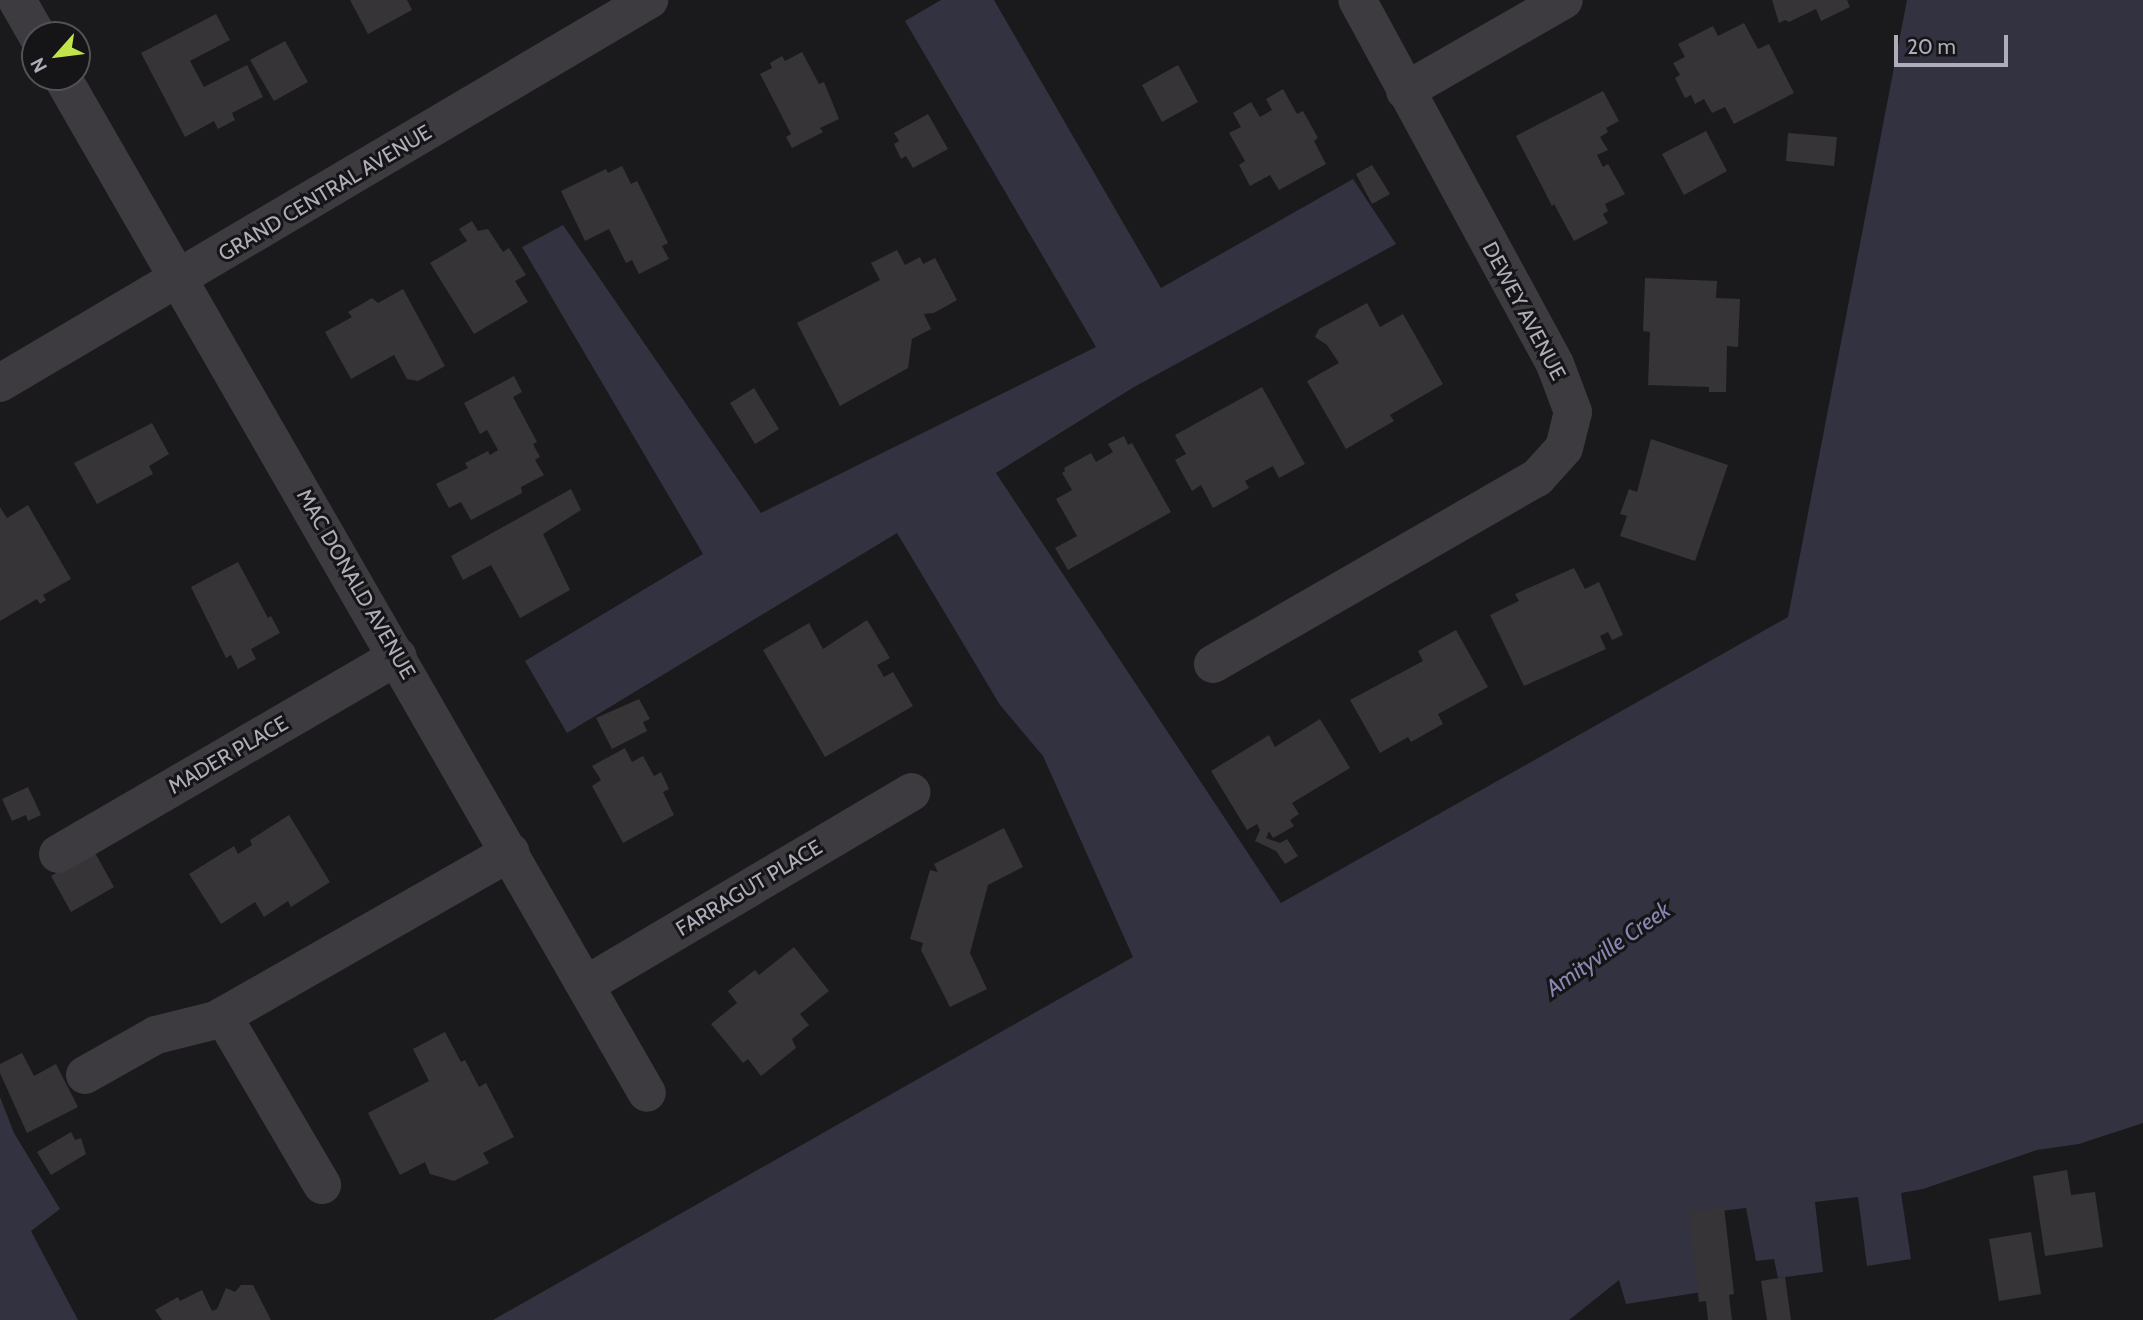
<!DOCTYPE html>
<html>
<head>
<meta charset="utf-8">
<style>
	body { margin:0 }
	#map { position:relative; width:2143px; height:1320px; overflow:hidden; background:#1a191b; font-family:Cabin,sans-serif }
	div>[style] { position:absolute }
	.water>* { inset:0; background:#323240 }
	.building>* { inset:0; background:#363437 }
	.minor>* { height:38px; margin:-19px; padding:0 19px; transform-origin:19px; border-radius:19px; background:#3d3b40 }
	span { translate:-50% -50%; white-space:nowrap; text-align:center; line-height:1.15; -webkit-text-stroke:6px #151416; paint-order:stroke }
	.street-label { font-size:21px; color:#b0adba }
	.water-label { font-size:23px; color:#8887b1; font-style:italic }
	.north { position:absolute; left:21px; top:21px; width:70px; height:70px; box-sizing:border-box; background:#151416; border:2px solid #535158; border-radius:50%; rotate:242deg; font-size:19px; font-weight:700; line-height:28px; text-align:center; color:#b0adba }
	.north::after { content:''; display:block; margin:auto; width:24px; height:32px; background:#c0e449; clip-path:polygon(50% 0,100% 100%,50% 72%,0 100%) }
	.scale { position:absolute; left:1894px; top:35px; width:114px; height:32px; box-sizing:border-box; border:4px solid #b0adba; border-top:0; padding-left:9px; font-size:21px; line-height:24px; white-space:nowrap; color:#b0adba; -webkit-text-stroke:5px #151416; paint-order:stroke }
</style>
</head>
<body>
<div id="map">
	<div class="water">
		<i style="clip-path:polygon(941px 0,994px 0,1161px 288px,1353px 179px,1396px 244px,1134px 387px,996px 473px,1281px 903px,1788px 617px,1907px 0,2143px 0,2143px 1123px,2079px 1144px,2037px 1150px,1923px 1189px,1901px 1193px,1911px 1259px,1867px 1266px,1858px 1197px,1815px 1202px,1823px 1272px,1778px 1278px,1774px 1259px,1756px 1261px,1746px 1208px,1696px 1214px,1708px 1291px,1626px 1304px,1619px 1280px,1569px 1320px,493px 1320px,1133px 957px,1043px 756px,1000px 705px,897px 533px,567px 733px,525px 661px,703px 554px,522px 247px,563px 225px,761px 513px,1096px 347px,905px 21px)"></i>
		<i style="clip-path:polygon(0 1097px,14px 1133px,60px 1209px,31px 1231px,78px 1320px,0 1320px)"></i>
	</div>
	<div class="building">
		<i style="clip-path:polygon(350px 0,407px 0,412px 10px,368px 34px)"></i>
		<i style="clip-path:polygon(1772px 0,1847px 0,1850px 7px,1821px 21px,1816px 9px,1789px 22px,1785px 20px,1779px 23px)"></i>
		<i style="clip-path:polygon(216px 14px,230px 40px,190px 61px,204px 87px,247px 65px,263px 97px,232px 113px,235px 120px,218px 129px,214px 121px,185px 137px,141px 53px)"></i>
		<i style="clip-path:polygon(1744px 23px,1758px 49px,1769px 44px,1794px 93px,1734px 124px,1725px 107px,1712px 113px,1704px 99px,1695px 104px,1691px 95px,1685px 98px,1675px 78px,1680px 75px,1673px 63px,1685px 57px,1678px 44px,1713px 26px,1718px 36px)"></i>
		<i style="clip-path:polygon(285px 41px,308px 82px,274px 101px,250px 60px)"></i>
		<i style="clip-path:polygon(802px 52px,819px 84px,824px 82px,839px 119px,820px 128px,823px 132px,792px 148px,786px 137px,791px 134px,760px 74px,772px 68px,770px 63px,782px 56px,785px 61px)"></i>
		<i style="clip-path:polygon(1178px 65px,1198px 102px,1162px 122px,1142px 85px)"></i>
		<i style="clip-path:polygon(1283px 89px,1297px 114px,1303px 111px,1318px 138px,1314px 141px,1326px 164px,1279px 190px,1270px 175px,1250px 186px,1239px 165px,1245px 161px,1229px 133px,1241px 127px,1233px 113px,1251px 102px,1260px 117px,1272px 110px,1266px 99px)"></i>
		<i style="clip-path:polygon(1603px 91px,1619px 121px,1606px 128px,1608px 132px,1600px 137px,1608px 150px,1597px 155px,1603px 167px,1608px 164px,1625px 194px,1605px 204px,1608px 211px,1603px 214px,1608px 223px,1574px 241px,1554px 204px,1552px 206px,1516px 136px)"></i>
		<i style="clip-path:polygon(928px 114px,948px 149px,913px 168px,906px 156px,901px 159px,894px 144px,899px 141px,894px 133px)"></i>
		<i style="clip-path:polygon(1706px 131px,1727px 171px,1684px 195px,1662px 154px)"></i>
		<i style="clip-path:polygon(1788px 133px,1837px 137px,1834px 166px,1786px 161px)"></i>
		<i style="clip-path:polygon(1372px 165px,1390px 194px,1372px 204px,1356px 174px)"></i>
		<i style="clip-path:polygon(622px 166px,631px 184px,637px 181px,668px 243px,662px 246px,669px 259px,639px 274px,632px 260px,626px 263px,609px 229px,585px 241px,561px 191px,606px 169px,608px 173px)"></i>
		<i style="clip-path:polygon(472px 221px,478px 231px,488px 229px,503px 252px,509px 248px,526px 275px,515px 281px,528px 302px,474px 334px,430px 263px,467px 241px,459px 229px)"></i>
		<i style="clip-path:polygon(897px 250px,905px 265px,920px 257px,923px 264px,935px 258px,957px 300px,934px 313px,924px 314px,931px 329px,912px 339px,908px 368px,840px 406px,797px 323px,880px 280px,871px 263px)"></i>
		<i style="clip-path:polygon(1645px 278px,1717px 281px,1716px 298px,1740px 299px,1738px 347px,1727px 346px,1726px 392px,1709px 392px,1709px 387px,1648px 385px,1650px 332px,1643px 331px)"></i>
		<i style="clip-path:polygon(403px 289px,445px 366px,418px 381px,407px 379px,394px 355px,351px 379px,325px 332px,352px 317px,348px 312px,372px 298px,378px 303px)"></i>
		<i style="clip-path:polygon(1367px 303px,1380px 327px,1403px 314px,1443px 384px,1390px 415px,1394px 421px,1346px 449px,1307px 381px,1339px 363px,1327px 345px,1315px 337px,1319px 329px)"></i>
		<i style="clip-path:polygon(514px 376px,522px 392px,513px 397px,537px 442px,533px 444px,540px 457px,535px 460px,544px 475px,521px 487px,522px 493px,471px 520px,461px 502px,449px 508px,436px 484px,468px 468px,465px 463px,488px 451px,490px 455px,498px 450px,487px 430px,480px 434px,464px 403px)"></i>
		<i style="clip-path:polygon(1262px 387px,1305px 464px,1279px 478px,1273px 466px,1245px 481px,1249px 488px,1213px 508px,1201px 485px,1192px 491px,1175px 460px,1186px 454px,1175px 435px)"></i>
		<i style="clip-path:polygon(754px 388px,779px 429px,755px 444px,730px 403px)"></i>
		<i style="clip-path:polygon(152px 423px,169px 454px,149px 466px,153px 474px,97px 504px,74px 463px)"></i>
		<i style="clip-path:polygon(1124px 436px,1128px 445px,1132px 443px,1171px 512px,1068px 570px,1055px 548px,1077px 536px,1056px 499px,1072px 490px,1062px 473px,1065px 471px,1064px 468px,1091px 453px,1096px 462px,1113px 452px,1108px 444px)"></i>
		<i style="clip-path:polygon(1651px 439px,1728px 465px,1695px 561px,1620px 536px,1627px 516px,1620px 514px,1629px 489px,1637px 492px)"></i>
		<i style="clip-path:polygon(571px 489px,581px 510px,543px 534px,570px 590px,520px 618px,491px 565px,463px 580px,451px 556px)"></i>
		<i style="clip-path:polygon(28px 505px,71px 579px,43px 595px,46px 600px,40px 604px,37px 599px,0 621px,0 507px,7px 518px)"></i>
		<i style="clip-path:polygon(238px 562px,268px 618px,271px 616px,280px 633px,251px 649px,256px 659px,238px 669px,231px 655px,226px 658px,191px 587px)"></i>
		<i style="clip-path:polygon(1574px 568px,1585px 589px,1599px 582px,1623px 635px,1612px 640px,1608px 632px,1600px 636px,1606px 649px,1524px 686px,1490px 615px,1519px 601px,1515px 594px)"></i>
		<i style="clip-path:polygon(867px 620px,890px 658px,877px 665px,884px 677px,893px 672px,913px 706px,825px 757px,763px 650px,809px 623px,823px 649px)"></i>
		<i style="clip-path:polygon(1456px 630px,1488px 687px,1438px 714px,1443px 724px,1411px 742px,1408px 737px,1380px 753px,1350px 700px,1423px 661px,1418px 651px)"></i>
		<i style="clip-path:polygon(639px 699px,650px 719px,643px 722px,647px 731px,612px 749px,596px 718px)"></i>
		<i style="clip-path:polygon(1320px 719px,1350px 768px,1292px 803px,1299px 814px,1290px 820px,1294px 826px,1273px 838px,1269px 831px,1266px 838px,1280px 843px,1287px 839px,1298px 856px,1285px 864px,1276px 851px,1255px 841px,1260px 830px,1257px 824px,1247px 830px,1211px 771px,1269px 735px,1275px 747px)"></i>
		<i style="clip-path:polygon(625px 748px,632px 762px,643px 756px,654px 776px,661px 772px,669px 789px,663px 792px,674px 815px,623px 843px,592px 786px,601px 780px,592px 766px)"></i>
		<i style="clip-path:polygon(28px 787px,41px 815px,28px 821px,26px 815px,12px 821px,2px 799px)"></i>
		<i style="clip-path:polygon(289px 815px,330px 882px,291px 907px,288px 901px,264px 917px,255px 902px,221px 924px,189px 874px,234px 846px,238px 854px,252px 845px,250px 840px)"></i>
		<i style="clip-path:polygon(1004px 828px,1023px 867px,988px 885px,970px 953px,987px 989px,950px 1007px,921px 950px,923px 943px,910px 939px,930px 870px,938px 872px,934px 864px)"></i>
		<i style="clip-path:polygon(94px 851px,114px 887px,71px 912px,51px 876px)"></i>
		<i style="clip-path:polygon(794px 947px,829px 991px,800px 1014px,809px 1025px,792px 1039px,796px 1048px,761px 1076px,748px 1059px,743px 1063px,711px 1024px,737px 1003px,728px 991px,755px 970px,759px 975px)"></i>
		<i style="clip-path:polygon(445px 1032px,461px 1062px,465px 1060px,479px 1087px,486px 1083px,514px 1137px,483px 1153px,489px 1163px,454px 1181px,430px 1174px,425px 1162px,400px 1175px,368px 1113px,429px 1081px,413px 1049px)"></i>
		<i style="clip-path:polygon(22px 1053px,34px 1076px,56px 1064px,78px 1107px,27px 1133px,0 1073px,0 1064px)"></i>
		<i style="clip-path:polygon(71px 1132px,75px 1140px,81px 1138px,86px 1154px,51px 1175px,37px 1152px)"></i>
		<i style="clip-path:polygon(2067px 1170px,2071px 1195px,2095px 1192px,2103px 1247px,2045px 1256px,2033px 1176px)"></i>
		<i style="clip-path:polygon(1724px 1207px,1734px 1294px,1729px 1295px,1732px 1320px,1708px 1320px,1706px 1301px,1699px 1302px,1689px 1212px)"></i>
		<i style="clip-path:polygon(2031px 1232px,2041px 1294px,1999px 1301px,1989px 1239px)"></i>
		<i style="clip-path:polygon(1785px 1277px,1791px 1320px,1767px 1320px,1761px 1281px)"></i>
		<i style="clip-path:polygon(241px 1285px,253px 1285px,271px 1320px,162px 1320px,155px 1310px,178px 1297px,180px 1301px,202px 1290px,212px 1311px,217px 1309px,226px 1288px,235px 1292px)"></i>
	</div>
	<div class="minor">
		<i style="left:17px;top:0;width:40px;rotate:60.3deg"></i>
		<i style="left:62px;top:77px;width:1172px;rotate:60.07deg"></i>
		<i style="left:1405px;top:91px;width:183px;rotate:-29.8deg"></i>
		<i style="left:0;top:383px;width:754px;rotate:-30.55deg"></i>
		<i style="left:1213px;top:664px;width:374px;rotate:-29.9deg"></i>
		<i style="left:1537px;top:478px;width:40px;rotate:-48deg"></i>
		<i style="left:1564px;top:448px;width:37px;rotate:-76deg"></i>
		<i style="left:1573px;top:412px;width:51px;rotate:-110.6deg"></i>
		<i style="left:1555px;top:364px;width:414px;rotate:-118.5deg"></i>
		<i style="left:58px;top:854px;width:393px;rotate:-30.2deg"></i>
		<i style="left:587px;top:984px;width:377px;rotate:-30.6deg"></i>
		<i style="left:223px;top:1016px;width:196px;rotate:59.6deg"></i>
		<i style="left:85px;top:1075px;width:81px;rotate:-29.4deg"></i>
		<i style="left:156px;top:1035px;width:62px;rotate:-14deg"></i>
		<i style="left:216px;top:1020px;width:339px;rotate:-29.7deg"></i>
	</div>
	<div class="street-label">
		<span style="left:325px;top:193px;rotate:-31deg">GRAND CENTRAL AVENUE</span>
		<span style="left:1524px;top:311px;rotate:62deg">DEWEY AVENUE</span>
		<span style="left:356px;top:584px;rotate:60deg">MAC DONALD AVENUE</span>
		<span style="left:228px;top:755px;rotate:-30deg">MADER PLACE</span>
		<span style="left:749px;top:888px;rotate:-31deg">FARRAGUT PLACE</span>
	</div>
	<div class="water-label">
		<span style="left:1608px;top:949px;rotate:-35deg">Amityville Creek</span>
	</div>
	<div class="north">N</div>
	<div class="scale">20 m</div>
</div>
</body>
</html>
